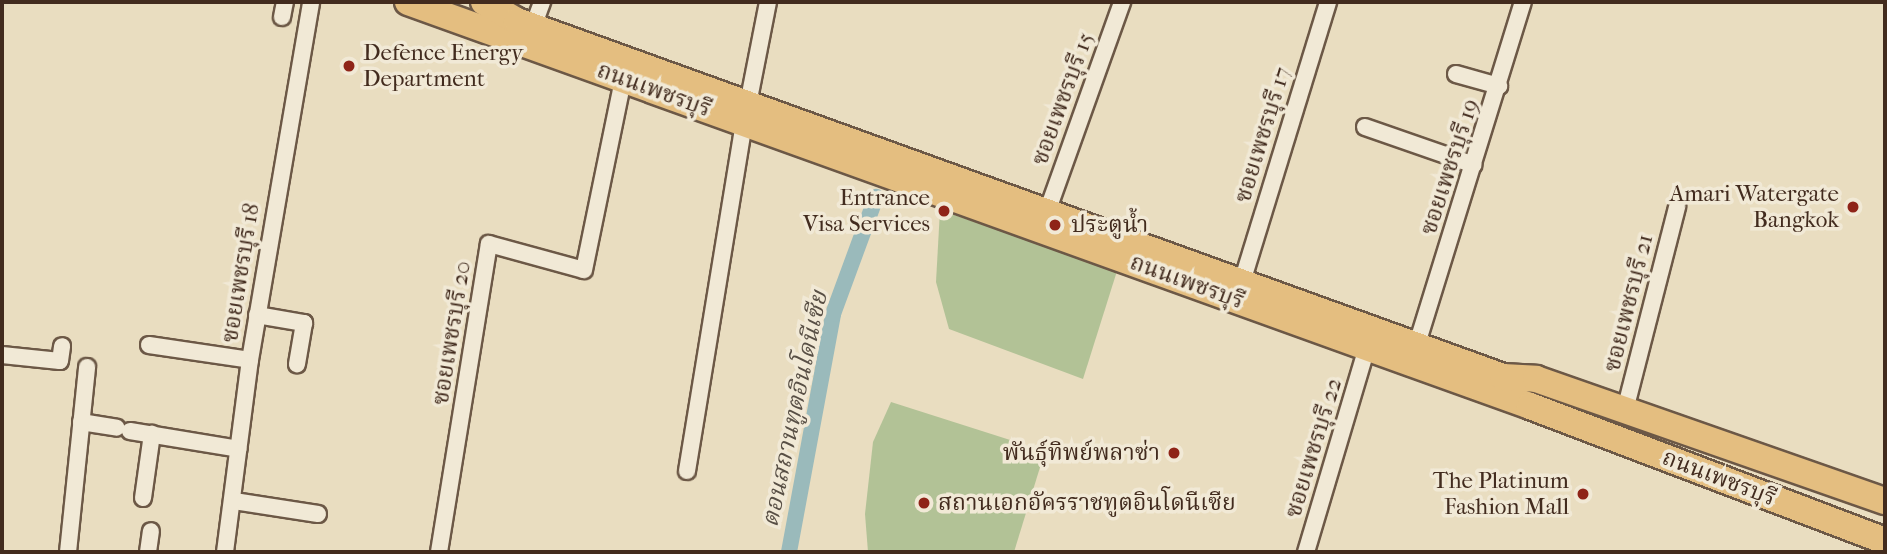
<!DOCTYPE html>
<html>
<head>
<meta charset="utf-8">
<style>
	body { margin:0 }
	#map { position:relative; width:1887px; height:554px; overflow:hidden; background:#e9ddc0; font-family:"IM FELL French Canon","Noto Serif Thai",serif }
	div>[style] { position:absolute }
	.green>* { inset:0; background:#b2c296 }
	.canal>* { height:16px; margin:-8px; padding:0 8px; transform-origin:8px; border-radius:8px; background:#9ababb }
	.roads { filter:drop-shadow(2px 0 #6c5846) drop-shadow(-2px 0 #6c5846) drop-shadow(0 2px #6c5846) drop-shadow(0 -2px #6c5846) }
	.minor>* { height:16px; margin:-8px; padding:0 8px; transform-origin:8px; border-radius:8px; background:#f1e9d6 }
	.primary>* { height:26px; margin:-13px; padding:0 13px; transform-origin:13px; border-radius:13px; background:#e4be80 }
	.dots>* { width:19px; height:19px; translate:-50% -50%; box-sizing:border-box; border:4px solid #f1e9d6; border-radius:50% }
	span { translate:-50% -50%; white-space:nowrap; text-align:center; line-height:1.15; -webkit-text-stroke:7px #f1e9d6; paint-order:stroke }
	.poi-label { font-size:23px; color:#422b1e }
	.left { translate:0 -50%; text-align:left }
	.right { translate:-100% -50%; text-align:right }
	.street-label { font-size:23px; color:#422b1e }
	.water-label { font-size:24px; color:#584f45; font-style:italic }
	.frame { position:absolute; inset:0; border:4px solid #422b1e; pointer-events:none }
</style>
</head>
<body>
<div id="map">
	<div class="green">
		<i style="clip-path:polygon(940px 210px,1117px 271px,1083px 379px,949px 329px,936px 282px)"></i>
		<i style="clip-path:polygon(891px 402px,1045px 451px,1014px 552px,868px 552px,865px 514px,873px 442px)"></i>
	</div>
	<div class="canal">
		<i style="left:789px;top:552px;width:242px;rotate:-79.5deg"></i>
		<i style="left:833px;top:314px;width:125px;rotate:-69.8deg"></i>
	</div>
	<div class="roads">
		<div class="minor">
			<i style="left:282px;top:17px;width:15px;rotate:-79deg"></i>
			<i style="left:533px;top:27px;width:27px;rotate:-70deg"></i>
			<i style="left:1456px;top:74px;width:45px;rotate:15.6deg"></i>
			<i style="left:748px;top:104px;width:104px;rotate:-78.9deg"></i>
			<i style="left:1365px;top:127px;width:115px;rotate:19.2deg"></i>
			<i style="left:1047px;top:212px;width:223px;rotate:-70.3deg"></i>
			<i style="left:1242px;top:282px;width:293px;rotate:-72.9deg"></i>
			<i style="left:257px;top:315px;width:48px;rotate:9.7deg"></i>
			<i style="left:304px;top:323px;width:42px;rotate:99.7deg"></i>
			<i style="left:1417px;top:344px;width:358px;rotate:-72.8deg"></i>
			<i style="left:149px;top:345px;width:102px;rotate:8.4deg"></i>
			<i style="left:2px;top:355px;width:58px;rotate:5.9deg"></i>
			<i style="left:60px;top:361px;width:15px;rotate:-82deg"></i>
			<i style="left:1625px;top:410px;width:210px;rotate:-75.6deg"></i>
			<i style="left:81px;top:422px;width:36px;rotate:9deg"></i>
			<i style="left:130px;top:431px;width:110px;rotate:9.4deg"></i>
			<i style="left:687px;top:471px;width:353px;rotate:-80.7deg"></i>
			<i style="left:143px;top:498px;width:65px;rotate:-82deg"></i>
			<i style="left:234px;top:501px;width:85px;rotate:8.8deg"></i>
			<i style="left:68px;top:552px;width:186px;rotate:-84.1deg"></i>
			<i style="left:148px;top:552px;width:21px;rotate:-82deg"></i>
			<i style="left:225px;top:552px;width:194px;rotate:-82.6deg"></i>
			<i style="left:250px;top:360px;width:363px;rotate:-80.3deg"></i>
			<i style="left:439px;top:552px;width:312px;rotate:-80.8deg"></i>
			<i style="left:489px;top:244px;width:98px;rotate:15.3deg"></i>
			<i style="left:584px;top:270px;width:194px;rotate:-78.4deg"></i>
			<i style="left:1306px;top:552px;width:214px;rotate:-73.4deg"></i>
		</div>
		<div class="primary">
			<i style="left:408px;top:2px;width:1193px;rotate:19.8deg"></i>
			<i style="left:1530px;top:406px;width:380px;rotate:20.8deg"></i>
			<i style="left:484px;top:2px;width:38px;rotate:30deg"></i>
			<i style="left:517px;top:21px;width:1048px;rotate:19.85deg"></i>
			<i style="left:1503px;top:377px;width:33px;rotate:3deg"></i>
			<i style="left:1536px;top:379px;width:370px;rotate:19.3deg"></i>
		</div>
	</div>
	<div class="dots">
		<i style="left:349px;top:66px;background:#8f2418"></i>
		<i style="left:1853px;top:207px;background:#8f2418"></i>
		<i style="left:944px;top:211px;background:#8f2418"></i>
		<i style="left:1055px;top:225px;background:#8f2418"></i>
		<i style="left:1174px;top:453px;background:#8f2418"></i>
		<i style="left:1583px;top:494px;background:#8f2418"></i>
		<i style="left:924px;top:503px;background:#8f2418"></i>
	</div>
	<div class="poi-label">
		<span class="left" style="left:363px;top:66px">Defence Energy<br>Department</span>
		<span class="right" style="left:1839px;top:207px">Amari Watergate<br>Bangkok</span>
		<span class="right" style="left:930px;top:211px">Entrance<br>Visa Services</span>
		<span class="left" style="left:1071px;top:225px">ประตูน้ำ</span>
		<span class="right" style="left:1160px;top:453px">พันธุ์ทิพย์พลาซ่า</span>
		<span class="right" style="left:1569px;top:494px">The Platinum<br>Fashion Mall</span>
		<span class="left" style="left:938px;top:503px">สถานเอกอัครราชทูตอินโดนีเซีย</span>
	</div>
	<div class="street-label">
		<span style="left:654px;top:90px;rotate:20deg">ถนนเพชรบุรี</span>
		<span style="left:1063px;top:99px;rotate:-70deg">ซอยเพชรบุรี 15</span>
		<span style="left:1263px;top:135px;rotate:-73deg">ซอยเพชรบุรี 17</span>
		<span style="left:1450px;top:167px;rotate:-72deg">ซอยเพชรบุรี 19</span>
		<span style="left:241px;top:273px;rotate:-81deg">ซอยเพชรบุรี 18</span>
		<span style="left:1187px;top:282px;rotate:20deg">ถนนเพชรบุรี</span>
		<span style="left:1629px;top:303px;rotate:-76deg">ซอยเพชรบุรี 21</span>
		<span style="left:452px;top:333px;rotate:-81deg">ซอยเพชรบุรี 20</span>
		<span style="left:1314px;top:448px;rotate:-73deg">ซอยเพชรบุรี 22</span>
		<span style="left:1719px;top:478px;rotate:21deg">ถนนเพชรบุรี</span>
	</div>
	<div class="water-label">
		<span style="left:795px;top:409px;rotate:-78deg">ตอนสถานทูตอินโดนีเซีย</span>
	</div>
	<div class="frame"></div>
</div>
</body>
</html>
